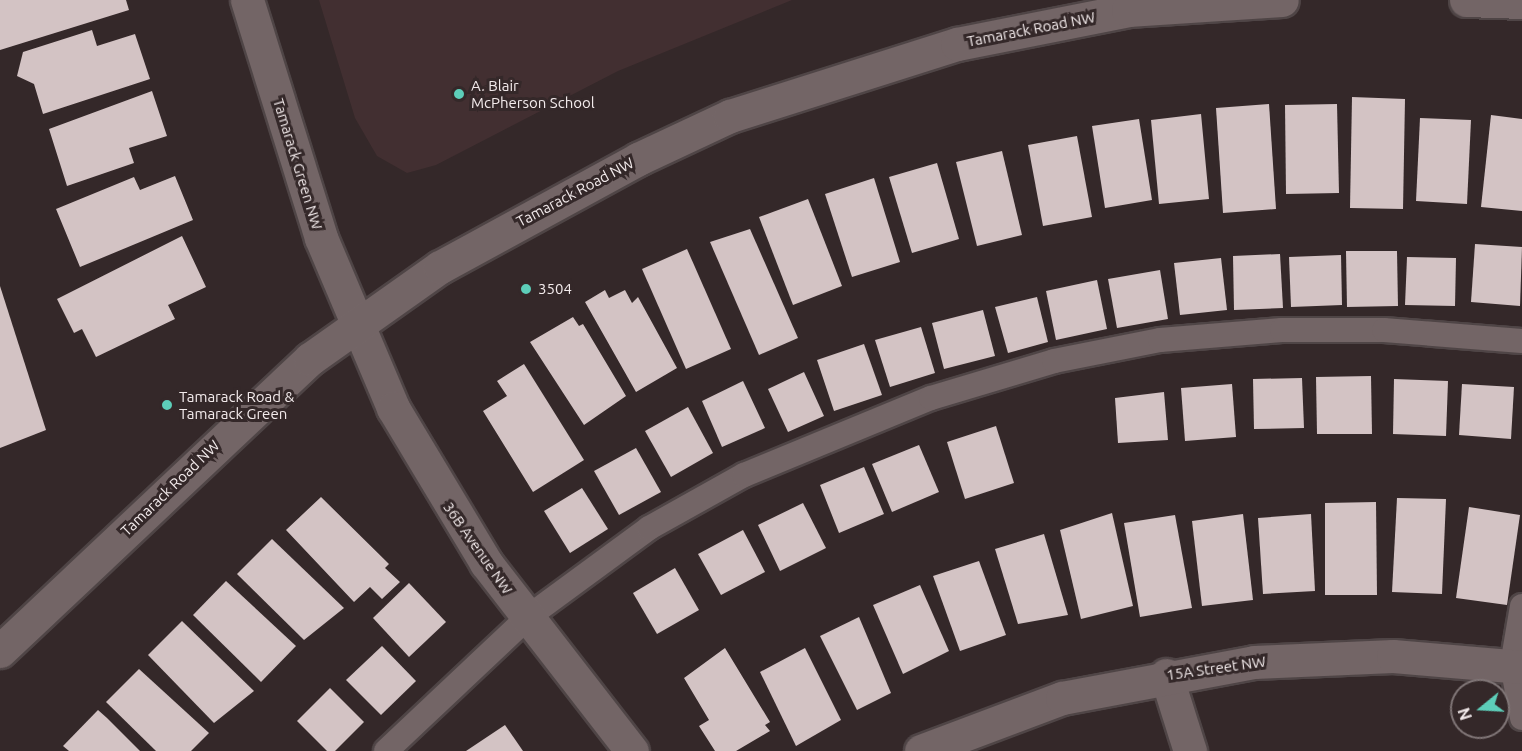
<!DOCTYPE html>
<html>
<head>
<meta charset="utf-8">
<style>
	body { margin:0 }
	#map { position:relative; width:1522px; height:751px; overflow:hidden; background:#342829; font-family:Ubuntu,sans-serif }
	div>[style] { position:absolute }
	.built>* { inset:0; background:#422f31 }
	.building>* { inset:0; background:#d3c3c4 }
	.roads { filter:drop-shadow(2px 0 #4f4546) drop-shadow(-2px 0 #4f4546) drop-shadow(0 2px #4f4546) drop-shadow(0 -2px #4f4546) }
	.service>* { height:24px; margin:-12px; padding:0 12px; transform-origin:12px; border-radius:12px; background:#736566 }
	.minor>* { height:33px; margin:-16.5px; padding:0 16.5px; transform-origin:16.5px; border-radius:16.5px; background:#736566 }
	.dots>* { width:16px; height:16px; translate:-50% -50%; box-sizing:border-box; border:3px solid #342829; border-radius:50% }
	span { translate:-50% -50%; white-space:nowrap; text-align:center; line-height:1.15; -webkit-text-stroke:6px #342829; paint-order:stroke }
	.street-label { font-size:15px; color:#f3ebec }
	.poi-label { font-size:15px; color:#f3ebec }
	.left { translate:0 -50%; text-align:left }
	.north { position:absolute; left:1450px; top:679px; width:60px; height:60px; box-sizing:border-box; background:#342829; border:2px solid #807677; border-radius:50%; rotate:252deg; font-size:16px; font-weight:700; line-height:24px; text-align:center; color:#f3ebec }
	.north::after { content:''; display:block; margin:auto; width:21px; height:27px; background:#5dceb9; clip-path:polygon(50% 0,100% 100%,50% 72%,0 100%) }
</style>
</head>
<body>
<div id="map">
	<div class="built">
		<i style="clip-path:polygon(319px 0,792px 0,618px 71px,436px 165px,407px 173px,377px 156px,355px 118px)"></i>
	</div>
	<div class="building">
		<i style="clip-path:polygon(0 0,126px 0,129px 10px,0 50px)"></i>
		<i style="clip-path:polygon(92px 30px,97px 46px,135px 34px,150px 79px,43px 114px,34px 84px,17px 76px,23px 52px)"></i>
		<i style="clip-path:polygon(152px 91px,167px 136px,129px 148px,134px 163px,67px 186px,49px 129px)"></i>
		<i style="clip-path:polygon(1352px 97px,1405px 99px,1403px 209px,1350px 208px)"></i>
		<i style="clip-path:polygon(1269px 104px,1276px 209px,1223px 213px,1216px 108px)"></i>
		<i style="clip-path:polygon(1337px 104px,1339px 193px,1286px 194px,1285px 105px)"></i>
		<i style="clip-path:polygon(1201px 114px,1209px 199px,1159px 204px,1151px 120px)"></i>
		<i style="clip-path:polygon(1491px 115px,1522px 119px,1522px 211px,1481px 207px)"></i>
		<i style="clip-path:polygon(1420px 118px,1471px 120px,1467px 204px,1416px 201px)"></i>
		<i style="clip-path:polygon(1139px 119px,1152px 200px,1105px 208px,1092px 126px)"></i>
		<i style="clip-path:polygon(1077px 136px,1092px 217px,1043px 226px,1028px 145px)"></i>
		<i style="clip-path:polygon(1002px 151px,1022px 235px,977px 246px,956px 162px)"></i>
		<i style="clip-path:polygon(937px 163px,959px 239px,912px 253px,889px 177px)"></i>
		<i style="clip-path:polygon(175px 176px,193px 220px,80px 267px,56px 209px,134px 177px,140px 190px)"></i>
		<i style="clip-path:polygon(874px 178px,900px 262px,852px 277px,825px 194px)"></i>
		<i style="clip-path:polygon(808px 199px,842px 286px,793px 305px,759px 217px)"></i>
		<i style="clip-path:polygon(750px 229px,798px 338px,759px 355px,710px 242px)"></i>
		<i style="clip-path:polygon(182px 236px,206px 287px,168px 305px,175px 319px,96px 357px,82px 329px,74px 333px,57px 299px)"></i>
		<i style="clip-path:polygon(1475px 244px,1522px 247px,1520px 306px,1471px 302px)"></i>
		<i style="clip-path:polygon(687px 249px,731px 349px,686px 369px,642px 269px)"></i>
		<i style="clip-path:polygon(1346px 251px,1397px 251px,1398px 306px,1347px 307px)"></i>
		<i style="clip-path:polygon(1280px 254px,1283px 308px,1234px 310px,1233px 256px)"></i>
		<i style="clip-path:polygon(1341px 255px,1342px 305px,1291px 307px,1289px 257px)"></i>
		<i style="clip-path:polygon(1407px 257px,1456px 258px,1455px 306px,1405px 305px)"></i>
		<i style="clip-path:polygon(1221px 258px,1227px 310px,1180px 315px,1174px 263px)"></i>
		<i style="clip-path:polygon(1160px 270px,1168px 319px,1117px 328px,1108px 279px)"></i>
		<i style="clip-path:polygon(1097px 280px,1107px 329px,1056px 340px,1046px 291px)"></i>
		<i style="clip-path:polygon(0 286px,46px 430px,0 448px)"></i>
		<i style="clip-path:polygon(605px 290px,609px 298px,625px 290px,632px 303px,638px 297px,677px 368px,636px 392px,585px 302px)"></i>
		<i style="clip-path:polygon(1037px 297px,1048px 342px,1008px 353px,995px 307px)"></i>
		<i style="clip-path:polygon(983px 310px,995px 356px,944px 369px,932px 323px)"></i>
		<i style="clip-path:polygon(573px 317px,579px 326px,583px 324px,626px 396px,584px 425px,530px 342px)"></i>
		<i style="clip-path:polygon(921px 327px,935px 373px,890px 387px,875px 340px)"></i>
		<i style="clip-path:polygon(864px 344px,882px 395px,834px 411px,817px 360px)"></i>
		<i style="clip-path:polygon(524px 364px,584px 460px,533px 492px,483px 411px,507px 396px,497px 381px)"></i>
		<i style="clip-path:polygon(804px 372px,824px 416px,788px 432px,768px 389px)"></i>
		<i style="clip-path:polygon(1371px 376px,1372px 434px,1317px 434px,1316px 377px)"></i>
		<i style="clip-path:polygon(1302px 378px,1304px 428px,1254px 429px,1253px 379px)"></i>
		<i style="clip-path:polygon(1394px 379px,1448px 381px,1446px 436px,1393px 434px)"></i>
		<i style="clip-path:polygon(743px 381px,765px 428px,722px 447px,702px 401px)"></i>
		<i style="clip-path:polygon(1232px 384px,1236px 437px,1185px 441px,1181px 388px)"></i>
		<i style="clip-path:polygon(1462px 384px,1514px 387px,1511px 439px,1459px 435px)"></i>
		<i style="clip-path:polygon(1164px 392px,1168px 440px,1118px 443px,1115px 398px)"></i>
		<i style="clip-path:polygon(688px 407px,713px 453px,671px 477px,645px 431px)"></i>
		<i style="clip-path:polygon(996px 426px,1014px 483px,965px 499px,947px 442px)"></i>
		<i style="clip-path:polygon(919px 445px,939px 492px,892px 512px,872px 464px)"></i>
		<i style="clip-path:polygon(636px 448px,661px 492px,619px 515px,594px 471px)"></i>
		<i style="clip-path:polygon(864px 467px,884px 514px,839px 533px,820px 485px)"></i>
		<i style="clip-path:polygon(582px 488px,608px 529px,570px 553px,544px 511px)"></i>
		<i style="clip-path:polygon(321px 497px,389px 564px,385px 568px,400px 582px,382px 599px,370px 587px,354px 602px,286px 530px)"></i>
		<i style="clip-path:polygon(1397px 498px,1446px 499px,1442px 594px,1392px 592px)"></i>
		<i style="clip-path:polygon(1376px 502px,1377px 595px,1325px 595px,1325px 503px)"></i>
		<i style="clip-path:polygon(803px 503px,826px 548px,780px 571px,758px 525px)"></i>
		<i style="clip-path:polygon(1469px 507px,1520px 515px,1507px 605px,1456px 598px)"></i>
		<i style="clip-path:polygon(1112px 513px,1133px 606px,1081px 619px,1060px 530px)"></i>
		<i style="clip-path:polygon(1243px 514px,1253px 600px,1202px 606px,1192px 521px)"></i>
		<i style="clip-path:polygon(1311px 514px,1315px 591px,1263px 594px,1258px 518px)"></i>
		<i style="clip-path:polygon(1175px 515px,1192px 608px,1140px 617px,1124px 523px)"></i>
		<i style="clip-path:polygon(743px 530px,765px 572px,721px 595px,698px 554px)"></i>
		<i style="clip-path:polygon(1044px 534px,1068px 615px,1018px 624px,995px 549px)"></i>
		<i style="clip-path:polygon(272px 539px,344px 608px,304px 640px,237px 574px)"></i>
		<i style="clip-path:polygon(979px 561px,1006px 635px,960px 651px,933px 576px)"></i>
		<i style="clip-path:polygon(675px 568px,699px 610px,657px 634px,633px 593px)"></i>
		<i style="clip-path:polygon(226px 581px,296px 646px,261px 682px,193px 615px)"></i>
		<i style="clip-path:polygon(409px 583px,446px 622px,409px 657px,373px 618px)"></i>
		<i style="clip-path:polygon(920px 585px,949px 651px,903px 674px,873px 605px)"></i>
		<i style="clip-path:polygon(859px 617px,891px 693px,857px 710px,820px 636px)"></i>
		<i style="clip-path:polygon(182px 621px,254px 691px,214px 723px,148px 655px)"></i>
		<i style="clip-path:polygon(382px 646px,416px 681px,381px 715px,346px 680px)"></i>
		<i style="clip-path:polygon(725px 648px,770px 722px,765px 725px,770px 731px,736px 751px,715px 751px,699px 726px,709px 720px,684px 678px)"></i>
		<i style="clip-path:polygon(805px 648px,841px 720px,796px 746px,760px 672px)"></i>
		<i style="clip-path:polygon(139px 669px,209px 733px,191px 751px,156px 751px,106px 702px)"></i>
		<i style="clip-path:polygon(330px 688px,364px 722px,335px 751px,327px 751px,297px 721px)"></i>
		<i style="clip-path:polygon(98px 710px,107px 718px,140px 751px,69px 751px,63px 746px)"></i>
		<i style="clip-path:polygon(505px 725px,523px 751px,466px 751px)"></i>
	</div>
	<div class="roads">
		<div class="service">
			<i style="left:1522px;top:606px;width:60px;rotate:99.6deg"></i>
			<i style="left:1512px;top:665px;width:54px;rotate:79.3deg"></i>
			<i style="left:386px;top:751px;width:195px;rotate:-43.3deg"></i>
			<i style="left:528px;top:617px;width:150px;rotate:-36.3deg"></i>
			<i style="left:649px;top:528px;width:109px;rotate:-29.2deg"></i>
			<i style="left:744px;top:475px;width:202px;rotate:-22.4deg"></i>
			<i style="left:931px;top:398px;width:128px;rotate:-16.7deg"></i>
			<i style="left:1054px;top:361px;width:108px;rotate:-11.2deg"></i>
			<i style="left:1160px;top:340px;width:122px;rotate:-4.7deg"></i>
			<i style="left:1282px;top:330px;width:102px"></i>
			<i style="left:1384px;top:330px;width:138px;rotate:4.6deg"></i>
		</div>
		<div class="minor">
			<i style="left:247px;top:0;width:249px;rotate:72.7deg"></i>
			<i style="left:321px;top:238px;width:185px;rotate:67deg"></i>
			<i style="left:393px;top:408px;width:181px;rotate:59deg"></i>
			<i style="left:486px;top:563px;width:238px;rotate:52.2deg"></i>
			<i style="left:1466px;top:0;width:56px;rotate:2deg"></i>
			<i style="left:0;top:651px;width:426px;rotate:-43.3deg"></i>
			<i style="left:310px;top:359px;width:159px;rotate:-35.3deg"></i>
			<i style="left:440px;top:267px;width:226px;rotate:-28.6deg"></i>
			<i style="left:638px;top:159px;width:102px;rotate:-25.1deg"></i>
			<i style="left:730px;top:116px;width:238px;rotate:-17.6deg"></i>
			<i style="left:957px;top:44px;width:174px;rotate:-11.2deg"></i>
			<i style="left:1128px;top:10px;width:154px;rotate:-3.7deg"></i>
			<i style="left:1166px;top:675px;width:80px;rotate:72.5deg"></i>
			<i style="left:921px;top:751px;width:151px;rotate:-20.6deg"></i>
			<i style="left:1062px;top:698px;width:195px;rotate:-10.6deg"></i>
			<i style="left:1254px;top:662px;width:139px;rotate:-2.5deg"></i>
			<i style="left:1393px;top:656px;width:129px;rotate:4.9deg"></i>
		</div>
	</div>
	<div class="dots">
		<i style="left:459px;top:94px;background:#5dceb9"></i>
		<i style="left:526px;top:289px;background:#5dceb9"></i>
		<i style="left:167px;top:405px;background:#5dceb9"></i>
	</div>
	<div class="street-label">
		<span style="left:1031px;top:29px;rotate:-11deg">Tamarack Road NW</span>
		<span style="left:298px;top:164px;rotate:73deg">Tamarack Green NW</span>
		<span style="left:575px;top:192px;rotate:-28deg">Tamarack Road NW</span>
		<span style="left:170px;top:488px;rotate:-44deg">Tamarack Road NW</span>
		<span style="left:478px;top:548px;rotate:55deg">36B Avenue NW</span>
		<span style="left:1216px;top:668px;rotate:-8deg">15A Street NW</span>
	</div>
	<div class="poi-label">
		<span class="left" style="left:471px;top:94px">A. Blair<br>McPherson School</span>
		<span class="left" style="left:538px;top:289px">3504</span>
		<span class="left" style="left:179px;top:405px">Tamarack Road &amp;<br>Tamarack Green</span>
	</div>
	<div class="north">N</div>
</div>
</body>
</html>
